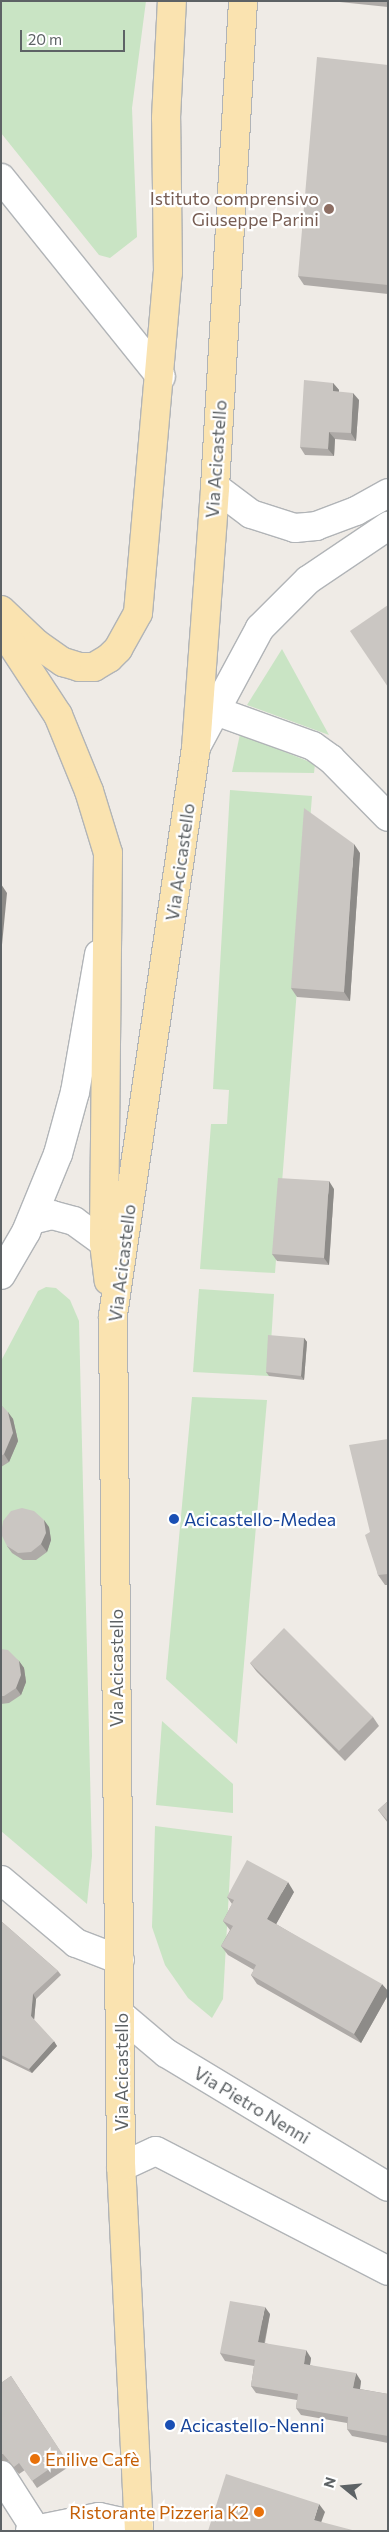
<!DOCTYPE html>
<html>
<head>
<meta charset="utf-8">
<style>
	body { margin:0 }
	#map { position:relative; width:389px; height:2532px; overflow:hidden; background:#efebe6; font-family:Commissioner,sans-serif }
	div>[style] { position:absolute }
	.green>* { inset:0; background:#c9e4c4 }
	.roads { filter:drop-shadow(1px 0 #b1b4b7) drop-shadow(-1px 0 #b1b4b7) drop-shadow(0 1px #b1b4b7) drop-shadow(0 -1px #b1b4b7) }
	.minor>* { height:28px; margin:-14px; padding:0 14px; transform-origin:14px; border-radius:14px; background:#fff }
	.major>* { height:28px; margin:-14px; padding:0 14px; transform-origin:14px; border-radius:14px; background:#fae3b0 }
	.wall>* { inset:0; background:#aeaaa7 }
	.shaded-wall>* { inset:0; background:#8d8b88 }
	.building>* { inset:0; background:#cac6c2 }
	.dots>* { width:14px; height:14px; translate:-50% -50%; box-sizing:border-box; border:2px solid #fff; border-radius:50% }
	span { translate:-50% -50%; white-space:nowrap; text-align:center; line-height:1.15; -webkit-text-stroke:4.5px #fff; paint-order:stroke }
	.education-label { font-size:18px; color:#785e54 }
	.right { translate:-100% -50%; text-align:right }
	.street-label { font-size:18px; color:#5d6265 }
	.transit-label { font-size:18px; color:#164399 }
	.left { translate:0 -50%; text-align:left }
	.food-label { font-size:18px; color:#c56008 }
	.frame { position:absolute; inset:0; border:2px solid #5d6265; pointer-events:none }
	.north { position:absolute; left:319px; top:2462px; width:50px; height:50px; -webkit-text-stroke:4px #fff; paint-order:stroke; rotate:287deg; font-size:14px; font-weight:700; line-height:20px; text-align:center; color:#5d6265 }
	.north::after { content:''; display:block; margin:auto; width:18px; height:22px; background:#5d6265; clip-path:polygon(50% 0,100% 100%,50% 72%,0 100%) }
	.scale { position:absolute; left:20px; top:30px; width:105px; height:22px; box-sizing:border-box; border:2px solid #5d6265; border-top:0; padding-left:6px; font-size:15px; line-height:18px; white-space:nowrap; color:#5d6265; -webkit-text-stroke:4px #fff; paint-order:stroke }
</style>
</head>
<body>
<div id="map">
	<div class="green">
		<i style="clip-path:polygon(1px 1px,146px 1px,132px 108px,137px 237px,110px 258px,99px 255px,1px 133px)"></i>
		<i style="clip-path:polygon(282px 649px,329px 735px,247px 705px)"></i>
		<i style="clip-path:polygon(240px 734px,315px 764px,314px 773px,232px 772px)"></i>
		<i style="clip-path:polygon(230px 790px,312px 796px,275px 1273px,200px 1269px,211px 1124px,227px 1124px,229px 1090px,213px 1089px)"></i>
		<i style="clip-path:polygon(46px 1287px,56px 1288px,70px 1300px,79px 1321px,92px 1856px,87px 1904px,1px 1831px,1px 1361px,38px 1291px)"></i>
		<i style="clip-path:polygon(199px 1289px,274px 1294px,269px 1376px,193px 1372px)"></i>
		<i style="clip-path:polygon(192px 1397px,267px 1400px,237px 1744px,166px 1679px)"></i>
		<i style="clip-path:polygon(162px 1721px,233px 1784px,233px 1813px,156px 1805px)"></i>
		<i style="clip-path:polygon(155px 1826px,232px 1836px,223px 1999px,212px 2018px,188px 1998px,165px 1965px,152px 1927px)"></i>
	</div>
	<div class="roads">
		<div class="minor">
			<i style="left:1px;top:178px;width:255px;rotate:51.2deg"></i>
			<i style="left:215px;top:487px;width:45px;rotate:36.9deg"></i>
			<i style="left:251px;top:514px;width:46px;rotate:17.7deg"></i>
			<i style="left:295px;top:528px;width:21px;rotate:-5deg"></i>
			<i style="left:316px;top:526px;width:43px;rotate:-20.6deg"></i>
			<i style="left:356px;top:511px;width:37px;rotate:-29deg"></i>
			<i style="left:213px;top:710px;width:106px;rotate:19.8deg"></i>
			<i style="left:313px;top:746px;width:22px;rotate:36deg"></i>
			<i style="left:331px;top:759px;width:81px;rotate:45.5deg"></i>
			<i style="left:197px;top:745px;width:133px;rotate:-61.7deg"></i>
			<i style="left:260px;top:628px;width:68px;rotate:-45deg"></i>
			<i style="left:308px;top:580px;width:97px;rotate:-34deg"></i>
			<i style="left:32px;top:1220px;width:21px;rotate:-14deg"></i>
			<i style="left:52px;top:1215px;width:23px;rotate:15deg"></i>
			<i style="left:74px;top:1221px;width:37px;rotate:36deg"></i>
			<i style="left:1px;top:1275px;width:50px;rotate:-59.8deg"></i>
			<i style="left:26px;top:1232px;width:84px;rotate:-67.7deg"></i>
			<i style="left:58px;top:1154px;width:64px;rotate:-74.7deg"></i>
			<i style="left:75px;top:1092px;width:140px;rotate:-80.1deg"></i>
			<i style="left:1px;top:1880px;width:98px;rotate:40deg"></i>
			<i style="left:76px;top:1943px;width:47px;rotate:21.1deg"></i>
			<i style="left:121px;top:2015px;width:59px;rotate:40.2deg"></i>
			<i style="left:166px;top:2053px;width:259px;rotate:31.1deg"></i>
			<i style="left:121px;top:2167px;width:38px;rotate:-25deg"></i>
			<i style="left:156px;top:2151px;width:261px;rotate:27.3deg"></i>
			<i style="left:1px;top:2475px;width:65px;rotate:57.5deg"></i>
			<i style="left:30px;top:2531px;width:70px;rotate:-11.5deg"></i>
			<i style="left:99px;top:2517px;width:41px;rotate:12.7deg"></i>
		</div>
		<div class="major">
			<i style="left:1px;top:610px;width:50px;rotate:43.4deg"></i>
			<i style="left:37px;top:644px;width:32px;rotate:35deg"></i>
			<i style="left:63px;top:662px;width:17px;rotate:17deg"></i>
			<i style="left:79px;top:667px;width:15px"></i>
			<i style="left:94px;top:667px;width:17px;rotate:-31deg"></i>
			<i style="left:109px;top:658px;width:13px;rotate:-45deg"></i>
			<i style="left:118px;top:649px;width:41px;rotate:-60.9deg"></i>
			<i style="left:138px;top:613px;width:341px;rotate:-85deg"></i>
			<i style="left:168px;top:273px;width:155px;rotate:-90.7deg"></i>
			<i style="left:166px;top:118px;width:117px;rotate:-87.1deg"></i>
			<i style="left:1px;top:628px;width:104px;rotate:56.8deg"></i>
			<i style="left:58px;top:715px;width:82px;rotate:67.8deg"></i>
			<i style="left:89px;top:791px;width:65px;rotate:73deg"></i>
			<i style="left:108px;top:853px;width:390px;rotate:90.6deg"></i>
			<i style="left:104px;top:1243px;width:38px;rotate:83deg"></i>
			<i style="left:139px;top:2531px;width:364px;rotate:-92.8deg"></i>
			<i style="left:121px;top:2167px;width:852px;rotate:-90.54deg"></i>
			<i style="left:113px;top:1315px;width:573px;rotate:-81.67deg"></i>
			<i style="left:196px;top:748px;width:262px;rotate:-85.8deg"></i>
			<i style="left:215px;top:487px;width:487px;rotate:-86.7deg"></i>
		</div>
	</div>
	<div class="wall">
		<i style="clip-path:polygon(330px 1px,388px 1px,388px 7px)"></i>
		<i style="clip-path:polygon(388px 65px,388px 294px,304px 285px,298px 276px)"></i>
		<i style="clip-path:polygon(333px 383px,339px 390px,339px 392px,359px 400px,356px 441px,335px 439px,334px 456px,305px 455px,300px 447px)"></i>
		<i style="clip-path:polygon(360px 853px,350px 1001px,297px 997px,291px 988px)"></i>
		<i style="clip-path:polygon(334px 1189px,329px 1265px,277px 1261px,272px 1254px)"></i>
		<i style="clip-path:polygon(304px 1338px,307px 1342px,304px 1380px,269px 1376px,266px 1372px)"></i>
		<i style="clip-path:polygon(1px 1405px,13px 1419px,18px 1441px,9px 1462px,1px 1467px)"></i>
		<i style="clip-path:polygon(388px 1439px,388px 1585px,385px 1585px,378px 1575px,370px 1532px)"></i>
		<i style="clip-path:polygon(49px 1527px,51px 1540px,47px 1552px,36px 1560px,23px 1560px,12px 1553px,7px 1546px)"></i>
		<i style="clip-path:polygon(1px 1649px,19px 1661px,24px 1668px,26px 1682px,21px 1695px,9px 1703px,1px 1704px)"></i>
		<i style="clip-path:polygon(250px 1663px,373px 1717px,379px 1726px,345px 1761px,257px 1672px)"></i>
		<i style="clip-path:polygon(388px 1801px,388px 1823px,378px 1810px)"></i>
		<i style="clip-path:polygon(294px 1892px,276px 1924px,388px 1991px,388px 1995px,361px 2043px,257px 1984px,251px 1975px,254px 1970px,228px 1955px,221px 1946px,230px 1930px,223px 1921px,232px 1904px,227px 1897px)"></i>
		<i style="clip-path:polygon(1px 1921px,58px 1971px,61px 1975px,36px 1999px,34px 2020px,57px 2046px,32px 2073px,1px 2058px)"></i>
		<i style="clip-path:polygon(270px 2314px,265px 2343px,311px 2358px,310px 2365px,361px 2381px,360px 2389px,388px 2394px,388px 2443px,352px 2436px,347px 2429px,347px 2423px,301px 2415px,296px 2408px,297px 2400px,256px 2393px,251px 2386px,254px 2366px,225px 2361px,220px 2353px)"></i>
		<i style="clip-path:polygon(11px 2376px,70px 2466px,37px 2488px,25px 2470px,19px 2474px,8px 2461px,1px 2461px,1px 2383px)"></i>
	</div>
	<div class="shaded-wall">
		<i style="clip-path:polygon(333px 383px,339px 390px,338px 399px,333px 391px)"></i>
		<i style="clip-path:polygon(353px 393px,359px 400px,356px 441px,351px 433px)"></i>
		<i style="clip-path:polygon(329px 432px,335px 439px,334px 456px,328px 449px)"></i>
		<i style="clip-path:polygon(354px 844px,360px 853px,350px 1001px,344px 992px)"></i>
		<i style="clip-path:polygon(1px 884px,7px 893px,1px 955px)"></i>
		<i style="clip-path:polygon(329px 1181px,334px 1189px,329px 1265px,324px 1258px)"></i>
		<i style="clip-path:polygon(304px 1338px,307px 1342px,304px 1380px,301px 1376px)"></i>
		<i style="clip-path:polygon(8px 1412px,13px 1419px,18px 1441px,9px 1462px,4px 1454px)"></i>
		<i style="clip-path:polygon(44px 1520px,49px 1527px,51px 1540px,47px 1552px,41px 1544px)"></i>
		<i style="clip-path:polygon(19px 1661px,24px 1668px,26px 1682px,21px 1695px,16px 1688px)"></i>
		<i style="clip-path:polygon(288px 1882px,294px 1892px,274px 1928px,267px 1919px)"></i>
		<i style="clip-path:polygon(382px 1984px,388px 1991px,388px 1995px,361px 2043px,354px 2034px)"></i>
		<i style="clip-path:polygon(33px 1994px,36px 1999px,34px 2021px,31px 2016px)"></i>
		<i style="clip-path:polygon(54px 2041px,57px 2046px,32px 2073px,29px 2069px)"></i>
		<i style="clip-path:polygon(265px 2307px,270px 2314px,263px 2349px,258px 2342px)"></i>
		<i style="clip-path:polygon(306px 2350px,311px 2358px,309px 2371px,304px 2364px)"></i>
		<i style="clip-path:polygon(356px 2373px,361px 2381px,359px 2396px,353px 2388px)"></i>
		<i style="clip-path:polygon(319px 2504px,325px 2512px,319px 2528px,314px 2520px)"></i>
	</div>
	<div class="building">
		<i style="clip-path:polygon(317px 57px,388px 65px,388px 285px,298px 276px)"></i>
		<i style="clip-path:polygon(304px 380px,333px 383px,333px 391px,353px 393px,351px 433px,329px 432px,328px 449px,300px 447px)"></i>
		<i style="clip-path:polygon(388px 605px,388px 687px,350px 631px)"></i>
		<i style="clip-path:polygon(304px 808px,354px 844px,344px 992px,291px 988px)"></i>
		<i style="clip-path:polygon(278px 1178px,329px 1181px,324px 1258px,272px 1254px)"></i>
		<i style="clip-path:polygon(268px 1335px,304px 1338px,301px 1376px,266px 1372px)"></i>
		<i style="clip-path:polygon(1px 1405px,8px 1412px,13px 1433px,4px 1454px,1px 1456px)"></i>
		<i style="clip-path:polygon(388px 1439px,388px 1574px,378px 1575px,365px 1535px,370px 1532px,349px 1445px)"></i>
		<i style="clip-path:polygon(22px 1508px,34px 1511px,44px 1520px,46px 1533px,41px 1544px,31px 1552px,18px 1553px,7px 1546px,1px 1534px,3px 1521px,11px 1511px)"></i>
		<i style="clip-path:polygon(284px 1628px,373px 1717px,339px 1751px,250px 1663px)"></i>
		<i style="clip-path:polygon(1px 1649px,8px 1650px,19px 1661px,21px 1675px,16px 1688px,4px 1696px,1px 1696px)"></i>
		<i style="clip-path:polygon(388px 1801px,388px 1821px,378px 1810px)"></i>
		<i style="clip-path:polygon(247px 1860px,288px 1882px,267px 1919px,382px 1984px,354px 2034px,251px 1975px,256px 1965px,221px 1946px,233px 1926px,223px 1921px,234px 1900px,227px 1897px)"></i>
		<i style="clip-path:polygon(1px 1921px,58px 1971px,33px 1994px,31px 2016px,54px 2041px,29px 2069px,1px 2055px)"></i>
		<i style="clip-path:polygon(230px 2301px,265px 2307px,258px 2342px,306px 2350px,304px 2364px,356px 2373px,353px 2388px,388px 2394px,388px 2436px,347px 2429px,348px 2417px,296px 2408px,298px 2394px,251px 2386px,257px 2347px,255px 2360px,220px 2353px)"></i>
		<i style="clip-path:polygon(11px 2376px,65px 2458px,32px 2481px,19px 2463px,14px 2467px,3px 2454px,1px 2454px,1px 2383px)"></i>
		<i style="clip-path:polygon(226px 2474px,319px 2504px,314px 2520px,356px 2531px,208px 2531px)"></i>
	</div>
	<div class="dots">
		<i style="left:329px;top:209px;background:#8d6e63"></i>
		<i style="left:174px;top:1519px;background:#1a4fb4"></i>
		<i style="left:170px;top:2425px;background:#1a4fb4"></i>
		<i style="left:35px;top:2459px;background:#e8710a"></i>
		<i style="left:259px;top:2512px;background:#e8710a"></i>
	</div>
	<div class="education-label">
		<span class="right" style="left:319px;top:209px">Istituto comprensivo<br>Giuseppe Parini</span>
	</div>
	<div class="street-label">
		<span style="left:216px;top:459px;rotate:-86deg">Via Acicastello</span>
		<span style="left:180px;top:862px;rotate:-82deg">Via Acicastello</span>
		<span style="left:122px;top:1263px;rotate:-83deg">Via Acicastello</span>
		<span style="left:116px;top:1668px;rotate:-90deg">Via Acicastello</span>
		<span style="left:121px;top:2072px;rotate:-90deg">Via Acicastello</span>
		<span style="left:252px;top:2105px;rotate:31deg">Via Pietro Nenni</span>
	</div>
	<div class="transit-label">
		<span class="left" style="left:184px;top:1519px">Acicastello-Medea</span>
		<span class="left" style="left:180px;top:2425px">Acicastello-Nenni</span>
	</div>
	<div class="food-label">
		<span class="left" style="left:45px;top:2459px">Enilive Cafè</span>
		<span class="right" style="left:249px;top:2512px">Ristorante Pizzeria K2</span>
	</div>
	<div class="frame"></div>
	<div class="north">N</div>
	<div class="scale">20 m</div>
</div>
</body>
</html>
